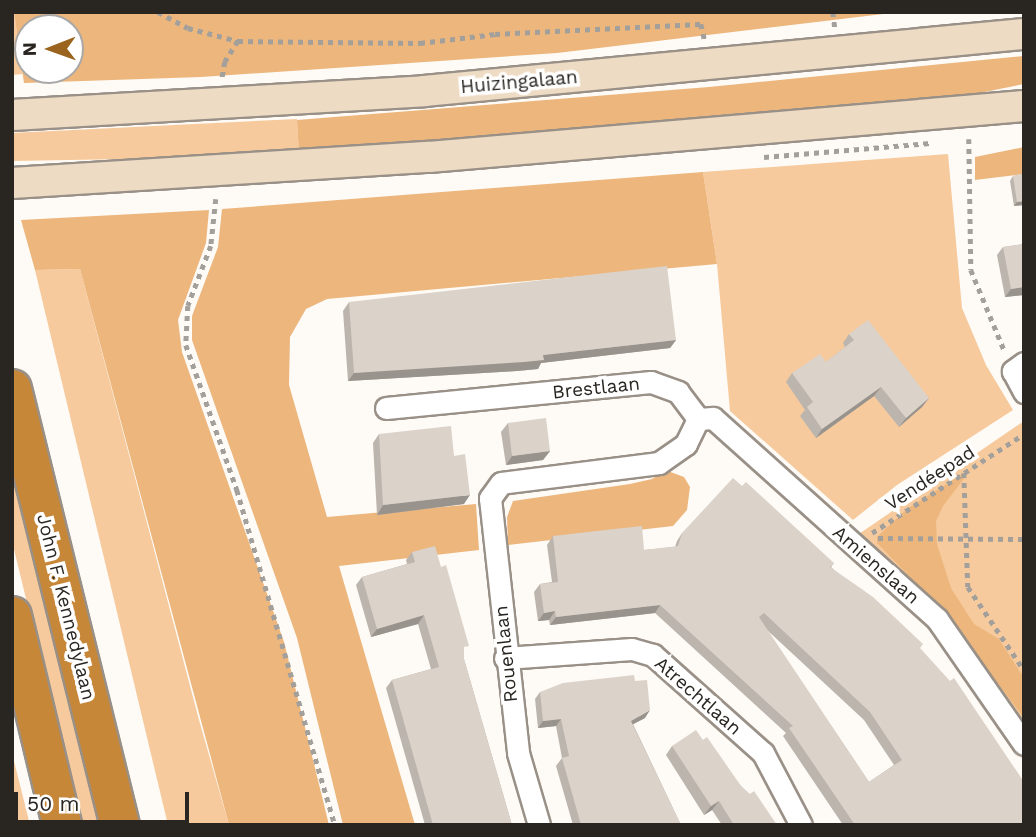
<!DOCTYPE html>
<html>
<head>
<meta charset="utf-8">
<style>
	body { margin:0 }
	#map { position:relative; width:1036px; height:837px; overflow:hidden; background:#fefaf6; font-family:"Work Sans",sans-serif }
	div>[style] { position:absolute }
	.green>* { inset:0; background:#f6ca9c }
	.forest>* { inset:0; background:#ecb67c }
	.path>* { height:4.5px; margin-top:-2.25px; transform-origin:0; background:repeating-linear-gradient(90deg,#a39f9b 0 5px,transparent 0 10px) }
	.roads { filter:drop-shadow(2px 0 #999087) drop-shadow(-2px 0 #999087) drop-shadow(0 2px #999087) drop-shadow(0 -2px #999087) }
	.minor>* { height:21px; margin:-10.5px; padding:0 10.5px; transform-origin:10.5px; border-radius:10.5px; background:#fff }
	.secondary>* { height:30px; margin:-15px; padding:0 15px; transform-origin:15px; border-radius:15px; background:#eedbc4 }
	.motorway>* { height:38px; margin:-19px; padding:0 19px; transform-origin:19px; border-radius:19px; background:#c78739 }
	.wall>* { inset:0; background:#bcb5ad }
	.shaded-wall>* { inset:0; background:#99938d }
	.building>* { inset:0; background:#dbd2c9 }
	span { translate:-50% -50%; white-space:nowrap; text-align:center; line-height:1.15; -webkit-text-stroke:7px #fff; paint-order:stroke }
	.street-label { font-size:19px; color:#292622 }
	.frame { position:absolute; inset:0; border:14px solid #292622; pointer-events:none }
	.north { position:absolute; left:14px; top:14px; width:70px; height:70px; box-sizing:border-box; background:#fff; border:2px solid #a9a8a7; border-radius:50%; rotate:269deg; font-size:19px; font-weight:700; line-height:28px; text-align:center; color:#292622 }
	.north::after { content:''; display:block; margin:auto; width:24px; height:32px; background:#9a641e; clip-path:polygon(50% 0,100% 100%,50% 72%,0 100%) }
	.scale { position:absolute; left:14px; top:792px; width:175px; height:32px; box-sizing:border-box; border:4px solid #292622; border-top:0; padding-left:9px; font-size:21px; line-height:24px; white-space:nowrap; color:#292622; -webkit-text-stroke:5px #fff; paint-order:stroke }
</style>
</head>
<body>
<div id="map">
	<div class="green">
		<i style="clip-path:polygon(12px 12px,14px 12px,23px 74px,12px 75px)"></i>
		<i style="clip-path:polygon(297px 119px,299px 156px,12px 161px,12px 133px)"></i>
		<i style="clip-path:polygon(948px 154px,962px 308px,986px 365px,1013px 410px,897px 485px,853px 520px,730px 411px,717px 264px,703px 172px)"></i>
		<i style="clip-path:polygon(80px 269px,199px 720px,229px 825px,168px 825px,35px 270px)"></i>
		<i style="clip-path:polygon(1024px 421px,1024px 723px,939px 603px,856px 536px)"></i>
		<i style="clip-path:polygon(12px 458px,106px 825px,81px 825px,12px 541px)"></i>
		<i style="clip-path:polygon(12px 753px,30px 825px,12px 825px)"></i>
	</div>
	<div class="forest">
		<i style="clip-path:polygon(evenodd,14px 12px,900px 12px,557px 53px,201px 77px,24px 83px,14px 12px,70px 28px,70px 70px,28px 70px,28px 28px,70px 28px)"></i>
		<i style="clip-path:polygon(1024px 56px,1024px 84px,940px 101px,299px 156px,297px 120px,709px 87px)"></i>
		<i style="clip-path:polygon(1024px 147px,1024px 174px,975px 180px,975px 157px)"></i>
		<i style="clip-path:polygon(703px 172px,717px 264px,327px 299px,306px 309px,290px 337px,289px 385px,327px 517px,476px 504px,479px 550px,339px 566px,415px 825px,343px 825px,297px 638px,192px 340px,192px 316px,218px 247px,222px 209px)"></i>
		<i style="clip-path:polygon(209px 210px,206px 243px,178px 320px,182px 352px,284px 642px,329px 825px,229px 825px,80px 269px,35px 270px,21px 220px)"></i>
		<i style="clip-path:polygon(972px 468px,943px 506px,936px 521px,937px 544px,951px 588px,974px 624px,999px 639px,1024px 678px,1024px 718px,943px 611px,877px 543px,877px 537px,907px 509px)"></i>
		<i style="clip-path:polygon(665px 470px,684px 477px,690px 487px,687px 510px,673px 526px,508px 545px,507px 517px,513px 501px,630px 484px,652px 479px)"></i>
	</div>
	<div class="path">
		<i style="left:158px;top:12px;width:34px;rotate:28deg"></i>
		<i style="left:188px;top:28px;width:52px;rotate:14.6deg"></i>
		<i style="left:238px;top:41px;width:25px;rotate:122deg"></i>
		<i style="left:225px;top:62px;width:17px;rotate:100deg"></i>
		<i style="left:833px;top:12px;width:17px;rotate:83deg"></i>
		<i style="left:238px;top:41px;width:182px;rotate:0.6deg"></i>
		<i style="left:420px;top:43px;width:76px;rotate:-6.8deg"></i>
		<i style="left:495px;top:34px;width:206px;rotate:-2.8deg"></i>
		<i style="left:701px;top:24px;width:17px;rotate:77deg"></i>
		<i style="left:969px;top:139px;width:131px;rotate:89.1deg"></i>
		<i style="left:971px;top:270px;width:89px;rotate:67.5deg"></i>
		<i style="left:764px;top:157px;width:167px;rotate:-4.8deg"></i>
		<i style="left:216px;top:199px;width:47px;rotate:96.1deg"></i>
		<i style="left:211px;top:246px;width:64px;rotate:111deg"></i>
		<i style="left:188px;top:306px;width:39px;rotate:93deg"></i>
		<i style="left:186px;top:345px;width:154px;rotate:70.6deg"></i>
		<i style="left:237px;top:490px;width:349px;rotate:73.7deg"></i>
		<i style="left:964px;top:473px;width:114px;rotate:88deg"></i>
		<i style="left:968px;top:587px;width:100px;rotate:56deg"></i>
		<i style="left:872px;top:533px;width:181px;rotate:-33.1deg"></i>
		<i style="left:878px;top:538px;width:146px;rotate:0.4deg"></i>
	</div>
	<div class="roads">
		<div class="minor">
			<i style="left:1024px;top:363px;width:14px;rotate:144deg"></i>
			<i style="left:1013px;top:371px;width:24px;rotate:62deg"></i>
			<i style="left:386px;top:408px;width:266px;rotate:-5.6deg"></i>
			<i style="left:651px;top:382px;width:29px;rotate:20deg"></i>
			<i style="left:678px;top:392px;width:34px;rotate:53deg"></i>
			<i style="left:698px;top:419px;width:28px;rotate:116deg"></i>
			<i style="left:686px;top:444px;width:33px;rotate:145deg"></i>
			<i style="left:659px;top:463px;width:159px;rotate:172.8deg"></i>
			<i style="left:501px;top:483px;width:19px;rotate:126deg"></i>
			<i style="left:490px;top:498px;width:257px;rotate:83.7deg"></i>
			<i style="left:518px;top:753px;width:75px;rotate:73.7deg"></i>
			<i style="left:698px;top:419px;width:15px;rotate:-4deg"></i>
			<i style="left:713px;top:418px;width:301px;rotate:41.9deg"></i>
			<i style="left:937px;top:619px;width:152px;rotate:55.2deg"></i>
			<i style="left:505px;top:658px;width:127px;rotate:-4.1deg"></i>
			<i style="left:632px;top:649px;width:22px;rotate:16deg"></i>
			<i style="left:653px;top:655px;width:147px;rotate:41.7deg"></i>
			<i style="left:763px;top:753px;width:81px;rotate:62.2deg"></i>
		</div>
		<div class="secondary">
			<i style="left:12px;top:115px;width:413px;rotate:-3.3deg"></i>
			<i style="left:424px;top:91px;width:603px;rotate:-5.43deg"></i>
			<i style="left:12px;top:183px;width:418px;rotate:-3.6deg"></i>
			<i style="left:429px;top:157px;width:597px;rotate:-4.9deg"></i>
		</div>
		<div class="motorway">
			<i style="left:12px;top:389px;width:449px;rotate:76.1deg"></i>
			<i style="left:12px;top:616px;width:215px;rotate:76.5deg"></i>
		</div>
	</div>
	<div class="wall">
		<i style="clip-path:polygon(1024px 174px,1024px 205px,1014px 206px,1010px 181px,1013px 176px)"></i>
		<i style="clip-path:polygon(1024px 244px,1024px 295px,1005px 297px,997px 255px,1003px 247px)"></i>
		<i style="clip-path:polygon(349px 302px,676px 340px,670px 348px,541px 363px,538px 369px,517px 371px,348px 381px,343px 311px)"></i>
		<i style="clip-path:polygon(849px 334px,929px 398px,922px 407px,899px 427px,874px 396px,816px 438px,800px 416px,805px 410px,786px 382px,792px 373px,826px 362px,845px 347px,843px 343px)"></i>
		<i style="clip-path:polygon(508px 423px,550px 451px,543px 460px,506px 465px,501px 432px)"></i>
		<i style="clip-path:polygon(379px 434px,454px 456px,464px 504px,377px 515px,373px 443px)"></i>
		<i style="clip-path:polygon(evenodd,682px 533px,834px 563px,831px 567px,920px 649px,1024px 825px,843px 825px,783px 736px,786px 733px,655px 613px,550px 625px,549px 620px,538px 621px,534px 592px,540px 584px,552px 582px,547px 545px,553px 536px,644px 550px,675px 547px,677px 541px,682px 533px,767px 630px,864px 720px,894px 765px,869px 782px,767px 630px)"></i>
		<i style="clip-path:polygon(412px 552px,464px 653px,464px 659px,512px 825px,425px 825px,386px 688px,392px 680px,431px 669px,418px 624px,371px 637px,356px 585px,362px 577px,407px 564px,406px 560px)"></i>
		<i style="clip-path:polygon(540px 692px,645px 718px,633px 724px,681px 825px,573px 825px,556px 766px,562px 758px,556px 726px,538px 728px,535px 699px)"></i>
		<i style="clip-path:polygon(703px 740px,741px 786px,777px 825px,722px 825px,712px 810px,704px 815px,666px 755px,672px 746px)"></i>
	</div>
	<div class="shaded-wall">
		<i style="clip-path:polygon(1024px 201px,1024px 205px,1014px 206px,1017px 202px)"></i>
		<i style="clip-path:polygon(1024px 287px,1024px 295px,1005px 297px,1011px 289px)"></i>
		<i style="clip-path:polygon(676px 340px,670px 348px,541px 363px,538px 369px,517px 371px,348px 381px,354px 373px,543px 355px)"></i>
		<i style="clip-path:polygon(881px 387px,874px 396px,816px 438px,822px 429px)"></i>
		<i style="clip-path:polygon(929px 398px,922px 407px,899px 427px,906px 418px)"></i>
		<i style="clip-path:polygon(550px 451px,543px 460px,506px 465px,512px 456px)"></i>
		<i style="clip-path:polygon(470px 495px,464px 504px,377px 515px,383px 505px)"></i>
		<i style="clip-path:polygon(660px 605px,655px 613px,550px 625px,556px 617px)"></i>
		<i style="clip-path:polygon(555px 611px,549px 620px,538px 621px,544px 613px)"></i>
		<i style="clip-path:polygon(424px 615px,418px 624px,371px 637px,377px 629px)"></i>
		<i style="clip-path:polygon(650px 710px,645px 718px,626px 728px,631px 721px)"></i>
		<i style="clip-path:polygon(561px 719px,556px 726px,538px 728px,543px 721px)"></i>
		<i style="clip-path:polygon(719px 801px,712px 810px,704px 815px,711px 806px)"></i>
	</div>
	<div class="building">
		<i style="clip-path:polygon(1024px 174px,1024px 201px,1017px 202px,1013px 176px)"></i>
		<i style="clip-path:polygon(1024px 244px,1024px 287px,1011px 289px,1003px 247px)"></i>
		<i style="clip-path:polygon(667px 266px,676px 340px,543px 355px,544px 360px,524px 362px,354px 373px,349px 302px)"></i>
		<i style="clip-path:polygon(868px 320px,929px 398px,906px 418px,881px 387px,822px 429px,807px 407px,813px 402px,792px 373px,820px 354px,826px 362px,854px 340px,849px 334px)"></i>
		<i style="clip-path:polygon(546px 418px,550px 451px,512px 456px,508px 423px)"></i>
		<i style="clip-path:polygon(451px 426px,454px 456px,465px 454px,470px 495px,383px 505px,379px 434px)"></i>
		<i style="clip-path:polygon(evenodd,733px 478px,742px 486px,746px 482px,834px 563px,830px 567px,873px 597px,923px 644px,920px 648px,950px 681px,954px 678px,1024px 782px,1024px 825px,855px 825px,789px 728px,793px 726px,660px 605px,556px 617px,555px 611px,544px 613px,540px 584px,558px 582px,553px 536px,642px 526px,644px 550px,678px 546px,682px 533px,733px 478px,764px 613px,870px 712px,902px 760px,869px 782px,759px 617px,764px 613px)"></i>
		<i style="clip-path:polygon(435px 546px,441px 567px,446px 565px,469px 646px,464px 647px,464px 659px,512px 825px,433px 825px,392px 680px,439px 667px,424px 615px,377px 629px,362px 577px,415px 562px,412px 552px)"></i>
		<i style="clip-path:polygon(634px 675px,635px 681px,647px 680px,650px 710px,631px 721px,681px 825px,581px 825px,562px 758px,569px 756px,561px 719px,543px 721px,540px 692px,563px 683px)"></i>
		<i style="clip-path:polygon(696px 730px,703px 740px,707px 737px,741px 786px,750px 794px,754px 791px,777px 825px,734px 825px,719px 801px,711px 806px,672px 746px)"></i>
	</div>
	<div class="street-label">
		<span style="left:519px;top:82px;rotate:-5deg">Huizingalaan</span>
		<span style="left:596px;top:388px;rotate:-6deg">Brestlaan</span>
		<span style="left:930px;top:478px;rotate:-33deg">Vendéepad</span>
		<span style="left:876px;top:565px;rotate:41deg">Amienslaan</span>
		<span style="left:66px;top:607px;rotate:76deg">John F. Kennedylaan</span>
		<span style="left:506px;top:654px;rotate:-96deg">Rouenlaan</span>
		<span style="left:698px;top:696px;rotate:41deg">Atrechtlaan</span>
	</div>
	<div class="frame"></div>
	<div class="north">N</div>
	<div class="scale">50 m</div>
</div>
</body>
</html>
